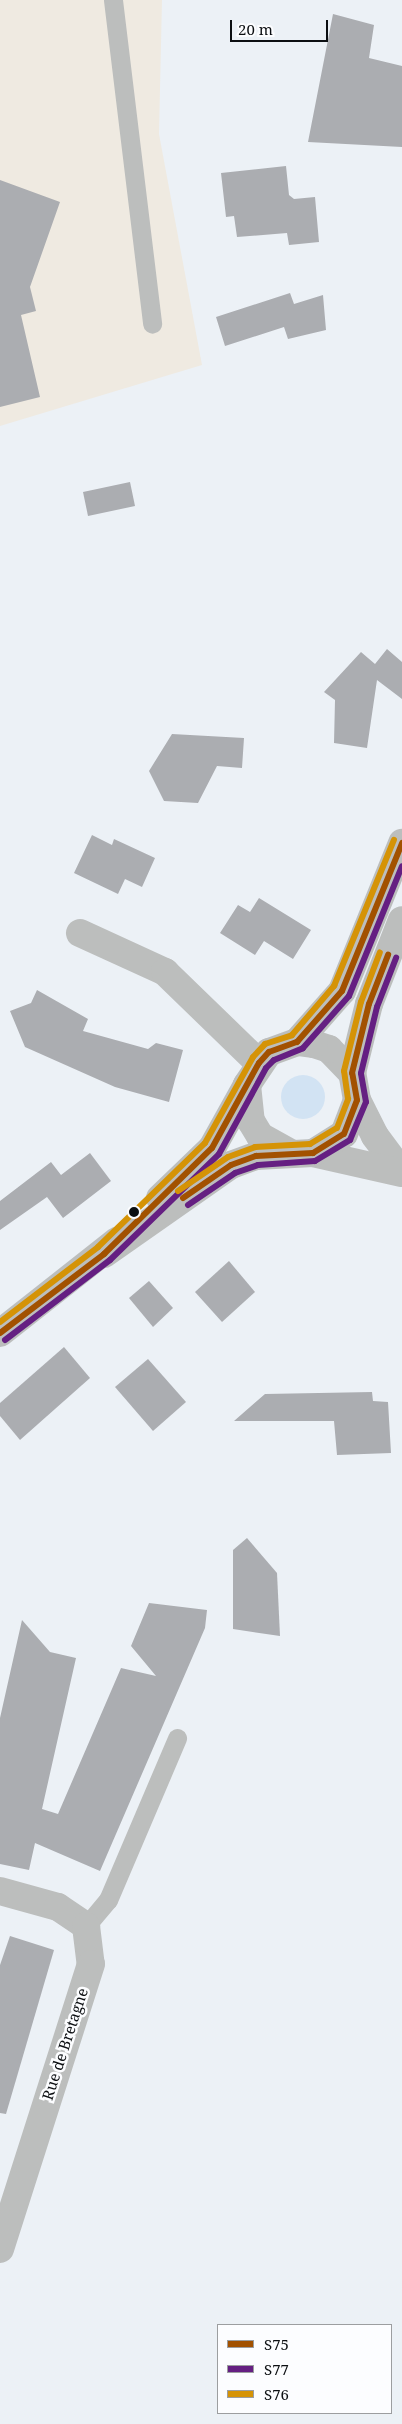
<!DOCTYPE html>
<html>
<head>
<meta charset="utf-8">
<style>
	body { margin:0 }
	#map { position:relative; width:402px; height:2424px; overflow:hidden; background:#ecf1f6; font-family:"Noto Serif",serif }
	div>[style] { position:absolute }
	.industrial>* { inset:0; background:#efeae1 }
	.green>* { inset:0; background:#d2e3f3 }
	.round { border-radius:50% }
	.building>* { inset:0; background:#abadb1 }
	.service>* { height:19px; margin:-9.5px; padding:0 9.5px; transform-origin:9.5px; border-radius:9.5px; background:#bcbebd }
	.minor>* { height:28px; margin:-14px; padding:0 14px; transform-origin:14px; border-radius:14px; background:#bcbebd }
	.tertiary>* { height:28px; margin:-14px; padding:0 14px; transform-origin:14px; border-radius:14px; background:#bcbebd }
	.bus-1>* { height:6px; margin:-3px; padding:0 3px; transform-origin:3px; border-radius:3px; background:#a25100 }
	.bus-2>* { height:6px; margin:-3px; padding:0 3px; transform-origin:3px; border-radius:3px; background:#651f82 }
	.bus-3>* { height:6px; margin:-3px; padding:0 3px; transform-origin:3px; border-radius:3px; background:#d59306 }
	.dots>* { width:14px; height:14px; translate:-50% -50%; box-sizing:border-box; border:2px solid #fcfdff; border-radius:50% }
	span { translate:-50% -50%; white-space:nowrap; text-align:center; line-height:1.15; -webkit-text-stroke:5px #fcfdff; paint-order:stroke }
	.street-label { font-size:15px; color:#0c0f12 }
	.legend { position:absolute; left:217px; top:2324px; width:175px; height:90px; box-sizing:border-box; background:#fcfdff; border:1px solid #9c9ea0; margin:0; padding:6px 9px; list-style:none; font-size:15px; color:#0c0f12 }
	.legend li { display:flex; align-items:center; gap:10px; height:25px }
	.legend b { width:25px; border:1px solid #9c9ea0 }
	.scale { position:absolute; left:230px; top:20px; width:98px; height:22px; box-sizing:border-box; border:2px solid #0c0f12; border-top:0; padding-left:6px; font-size:15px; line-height:18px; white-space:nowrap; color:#0c0f12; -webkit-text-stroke:4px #fcfdff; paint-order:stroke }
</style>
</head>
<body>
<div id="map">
	<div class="industrial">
		<i style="clip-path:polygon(0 0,162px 0,159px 134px,202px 365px,0 426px)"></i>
	</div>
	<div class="green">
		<i class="round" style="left:281px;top:1075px;width:44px;height:44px"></i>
	</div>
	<div class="building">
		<i style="clip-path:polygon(333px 14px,374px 25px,369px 58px,402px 66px,402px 147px,308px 142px)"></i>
		<i style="clip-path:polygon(286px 166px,289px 195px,294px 199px,315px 197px,319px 242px,289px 245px,287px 233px,237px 237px,234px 216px,226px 217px,221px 173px)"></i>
		<i style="clip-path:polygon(0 180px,60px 202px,30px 287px,36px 311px,21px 315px,40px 397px,0 407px)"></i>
		<i style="clip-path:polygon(290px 293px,294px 304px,323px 295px,326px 330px,288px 339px,284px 327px,225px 346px,216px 317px)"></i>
		<i style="clip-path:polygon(130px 482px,135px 506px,88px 516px,83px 492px)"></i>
		<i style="clip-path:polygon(387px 649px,402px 662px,402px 699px,377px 680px,367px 748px,334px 743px,335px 700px,324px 692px,361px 652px,375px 664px)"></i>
		<i style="clip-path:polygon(172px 734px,244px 738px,242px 768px,217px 766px,198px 803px,164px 801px,149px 771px)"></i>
		<i style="clip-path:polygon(92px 835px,112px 845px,114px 839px,155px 858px,142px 887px,125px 879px,118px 894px,74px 873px)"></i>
		<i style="clip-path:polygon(259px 898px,311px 930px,293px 959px,264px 941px,255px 955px,220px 933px,238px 905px,250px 912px)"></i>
		<i style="clip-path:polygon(37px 990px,88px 1019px,83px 1031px,148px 1049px,156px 1043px,183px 1050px,169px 1102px,115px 1087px,25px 1047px,10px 1011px,31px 1003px)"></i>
		<i style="clip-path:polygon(90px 1153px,111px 1181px,63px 1218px,47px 1197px,0 1230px,0 1201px,51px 1162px,61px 1175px)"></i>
		<i style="clip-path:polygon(229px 1261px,255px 1292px,222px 1322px,195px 1292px)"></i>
		<i style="clip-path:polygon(149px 1281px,173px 1308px,153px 1327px,129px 1298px)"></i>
		<i style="clip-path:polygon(64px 1347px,90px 1378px,20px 1440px,0 1416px,0 1403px)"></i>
		<i style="clip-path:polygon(148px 1359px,186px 1402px,153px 1431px,115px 1387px)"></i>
		<i style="clip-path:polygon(372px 1392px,373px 1401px,388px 1402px,391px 1453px,337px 1455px,334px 1421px,234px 1421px,265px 1394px)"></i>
		<i style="clip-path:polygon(247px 1538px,277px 1573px,280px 1636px,233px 1629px,233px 1550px)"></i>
		<i style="clip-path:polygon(149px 1603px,207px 1610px,205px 1628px,100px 1871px,35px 1843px,29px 1870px,0 1864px,0 1718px,22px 1620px,50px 1652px,76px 1658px,42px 1809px,58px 1814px,121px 1668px,156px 1676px,131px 1646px)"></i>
		<i style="clip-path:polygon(10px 1936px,54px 1950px,6px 2114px,0 2113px,0 1965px)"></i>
	</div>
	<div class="service">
		<i style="left:113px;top:0;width:326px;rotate:83.1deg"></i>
		<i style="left:86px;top:1926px;width:34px;rotate:-50deg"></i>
		<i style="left:108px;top:1900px;width:176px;rotate:-66.9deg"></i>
	</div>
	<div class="minor">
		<i style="left:80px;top:933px;width:94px;rotate:24.6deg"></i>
		<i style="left:165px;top:972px;width:131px;rotate:44.1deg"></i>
		<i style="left:0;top:1891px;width:60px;rotate:15.4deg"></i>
		<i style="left:58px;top:1907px;width:34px;rotate:34deg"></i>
		<i style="left:86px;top:1926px;width:38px;rotate:83deg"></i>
		<i style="left:91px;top:1964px;width:299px;rotate:107.7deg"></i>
	</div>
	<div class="tertiary">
		<i style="left:297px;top:1042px;width:68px;rotate:-48.6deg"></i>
		<i style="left:342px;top:991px;width:160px;rotate:-67.9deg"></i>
		<i style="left:352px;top:1073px;width:71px;rotate:-76.2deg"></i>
		<i style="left:369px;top:1004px;width:90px;rotate:-68.6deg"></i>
		<i style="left:357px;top:1100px;width:40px;rotate:63.4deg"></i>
		<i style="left:375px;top:1136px;width:45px;rotate:53.1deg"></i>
		<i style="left:313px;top:1153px;width:91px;rotate:12.7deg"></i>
		<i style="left:160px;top:1198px;width:72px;rotate:-43.9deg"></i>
		<i style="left:212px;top:1148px;width:72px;rotate:-60.9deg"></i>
		<i style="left:104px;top:1254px;width:155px;rotate:-35deg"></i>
		<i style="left:231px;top:1165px;width:27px;rotate:-20deg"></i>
		<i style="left:256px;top:1156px;width:57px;rotate:-3deg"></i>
		<i style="left:313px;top:1153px;width:36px;rotate:-32deg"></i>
		<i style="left:344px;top:1134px;width:36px;rotate:-69deg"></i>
		<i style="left:357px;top:1100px;width:27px;rotate:-100deg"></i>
		<i style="left:352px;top:1073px;width:33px;rotate:-134deg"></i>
		<i style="left:329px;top:1049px;width:16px;rotate:-162deg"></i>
		<i style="left:314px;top:1044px;width:17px;rotate:-173deg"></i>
		<i style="left:297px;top:1042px;width:30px;rotate:160deg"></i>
		<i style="left:269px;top:1052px;width:40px;rotate:124deg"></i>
		<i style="left:247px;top:1085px;width:36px;rotate:84deg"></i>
		<i style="left:251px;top:1121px;width:17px;rotate:59deg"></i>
		<i style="left:260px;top:1136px;width:35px;rotate:29deg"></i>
		<i style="left:0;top:1333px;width:149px;rotate:-38.2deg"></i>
	</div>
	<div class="bus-1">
		<i style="left:183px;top:1198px;width:58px;rotate:-34.5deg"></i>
		<i style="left:231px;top:1165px;width:27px;rotate:-20deg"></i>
		<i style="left:256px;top:1156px;width:57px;rotate:-3deg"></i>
		<i style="left:313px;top:1153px;width:36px;rotate:-32deg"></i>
		<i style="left:344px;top:1134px;width:36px;rotate:-69deg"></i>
		<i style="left:357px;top:1100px;width:27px;rotate:-100deg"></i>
		<i style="left:352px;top:1073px;width:71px;rotate:-76.2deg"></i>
		<i style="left:369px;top:1004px;width:53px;rotate:-68.8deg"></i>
		<i style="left:0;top:1333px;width:131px;rotate:-37.2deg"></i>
		<i style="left:104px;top:1254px;width:151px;rotate:-44.5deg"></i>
		<i style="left:212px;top:1148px;width:97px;rotate:-61.1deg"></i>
		<i style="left:259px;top:1063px;width:15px;rotate:-48deg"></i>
		<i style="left:269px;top:1052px;width:30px;rotate:-20deg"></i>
		<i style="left:297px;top:1042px;width:68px;rotate:-48.6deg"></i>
		<i style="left:342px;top:991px;width:160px;rotate:-67.9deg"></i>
	</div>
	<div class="bus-2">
		<i style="left:188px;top:1205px;width:57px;rotate:-34.2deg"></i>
		<i style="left:235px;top:1173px;width:24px;rotate:-19deg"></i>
		<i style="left:258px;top:1165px;width:57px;rotate:-4deg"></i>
		<i style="left:315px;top:1161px;width:41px;rotate:-31deg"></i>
		<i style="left:350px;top:1140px;width:41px;rotate:-67.2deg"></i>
		<i style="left:366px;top:1102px;width:29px;rotate:-100deg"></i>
		<i style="left:361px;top:1073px;width:68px;rotate:-76.4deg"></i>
		<i style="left:377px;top:1007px;width:53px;rotate:-68.8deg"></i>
		<i style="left:5px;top:1340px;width:132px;rotate:-37.3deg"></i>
		<i style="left:110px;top:1260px;width:152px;rotate:-44.2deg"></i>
		<i style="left:219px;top:1154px;width:98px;rotate:-61.3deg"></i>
		<i style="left:266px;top:1068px;width:11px;rotate:-45deg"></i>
		<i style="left:274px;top:1060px;width:31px;rotate:-22deg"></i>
		<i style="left:303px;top:1048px;width:69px;rotate:-48.5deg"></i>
		<i style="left:349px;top:996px;width:140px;rotate:-67.8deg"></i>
	</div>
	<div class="bus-3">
		<i style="left:178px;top:1191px;width:60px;rotate:-34.2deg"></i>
		<i style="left:228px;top:1157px;width:29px;rotate:-20deg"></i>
		<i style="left:255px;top:1147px;width:55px;rotate:-3.1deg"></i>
		<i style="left:310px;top:1144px;width:31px;rotate:-31deg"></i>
		<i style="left:337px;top:1128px;width:31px;rotate:-69deg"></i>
		<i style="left:348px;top:1099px;width:28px;rotate:-98deg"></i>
		<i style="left:344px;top:1071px;width:71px;rotate:-76.2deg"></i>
		<i style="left:361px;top:1002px;width:53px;rotate:-69.2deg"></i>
		<i style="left:0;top:1322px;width:123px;rotate:-37.4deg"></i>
		<i style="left:98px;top:1247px;width:149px;rotate:-44.2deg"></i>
		<i style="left:205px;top:1143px;width:98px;rotate:-60.8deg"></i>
		<i style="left:253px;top:1057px;width:18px;rotate:-47deg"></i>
		<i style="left:265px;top:1044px;width:28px;rotate:-18deg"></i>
		<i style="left:292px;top:1035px;width:65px;rotate:-49.4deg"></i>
		<i style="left:334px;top:986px;width:158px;rotate:-67.7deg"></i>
	</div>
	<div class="dots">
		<i style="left:134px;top:1212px;background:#0c0f12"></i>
	</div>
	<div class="street-label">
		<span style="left:65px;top:2044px;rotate:-72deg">Rue de Bretagne</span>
	</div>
	<ul class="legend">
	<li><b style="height:6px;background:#a25100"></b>S75</li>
	<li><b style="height:6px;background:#651f82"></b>S77</li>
	<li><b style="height:6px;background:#d59306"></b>S76</li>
	</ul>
	<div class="scale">20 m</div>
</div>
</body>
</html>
